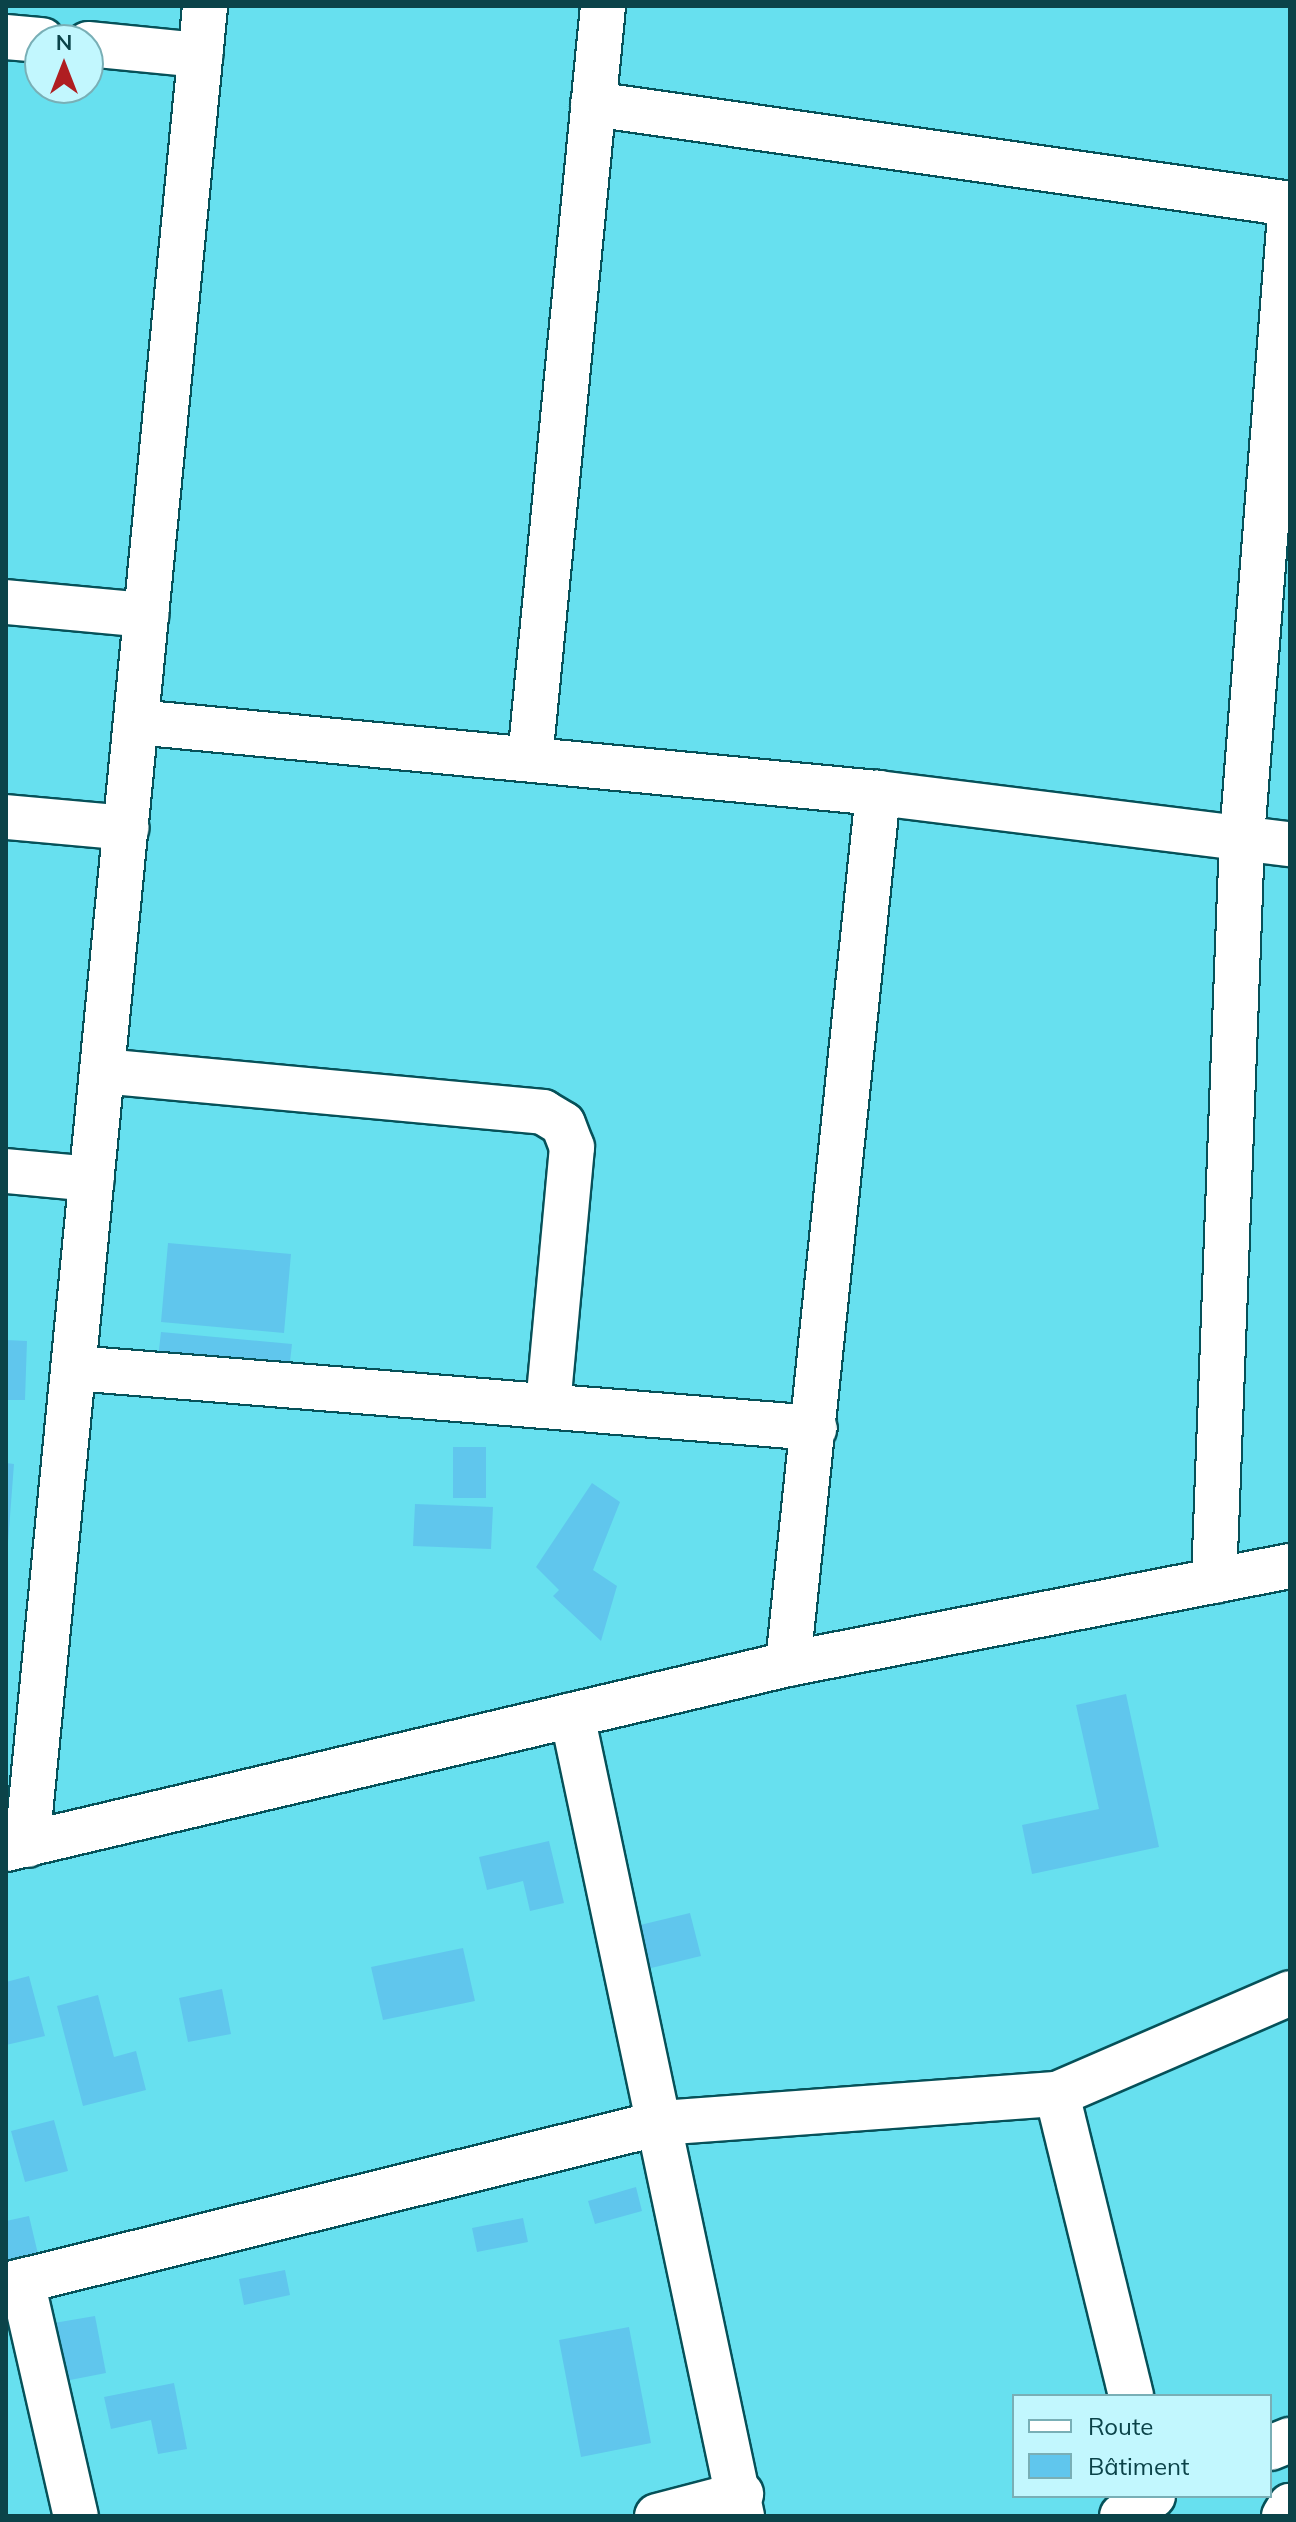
<!DOCTYPE html>
<html>
<head>
<meta charset="utf-8">
<style>
	body { margin:0 }
	#map { position:relative; width:1296px; height:2522px; overflow:hidden; background:#67e0ef; font-family:Mulish,sans-serif }
	div>[style] { position:absolute }
	.building>* { inset:0; background:#60c6ed }
	.roads { filter:drop-shadow(2px 0 #065159) drop-shadow(-2px 0 #065159) drop-shadow(0 2px #065159) drop-shadow(0 -2px #065159) }
	.minor>* { height:44px; margin:-22px; padding:0 22px; transform-origin:22px; border-radius:22px; background:#fff }
	.major>* { height:44px; margin:-22px; padding:0 22px; transform-origin:22px; border-radius:22px; background:#fff }
	span { translate:-50% -50%; white-space:nowrap; text-align:center; line-height:1.15; -webkit-text-stroke:8px #c2f7fe; paint-order:stroke }
	.frame { position:absolute; inset:0; border:8px solid #0b4349; pointer-events:none }
	.legend { position:absolute; left:1012px; top:2394px; width:260px; height:104px; box-sizing:border-box; background:#c2f7fe; border:2px solid #79afb6; margin:0; padding:10px 14px; list-style:none; font-size:24px; color:#0b4349 }
	.legend li { display:flex; align-items:center; gap:16px; height:40px }
	.legend b { width:40px; border:2px solid #79afb6 }
	.north { position:absolute; left:24px; top:24px; width:80px; height:80px; box-sizing:border-box; background:#c2f7fe; border:2px solid #79afb6; border-radius:50%; rotate:0deg; font-size:22px; font-weight:700; line-height:32px; text-align:center; color:#0b4349 }
	.north::after { content:''; display:block; margin:auto; width:28px; height:36px; background:#af1e21; clip-path:polygon(50% 0,100% 100%,50% 72%,0 100%) }
</style>
</head>
<body>
<div id="map">
	<div class="building">
		<i style="clip-path:polygon(168px 1243px,291px 1254px,284px 1333px,161px 1322px)"></i>
		<i style="clip-path:polygon(161px 1332px,292px 1344px,289px 1371px,158px 1358px)"></i>
		<i style="clip-path:polygon(6px 1340px,27px 1341px,25px 1400px,6px 1400px)"></i>
		<i style="clip-path:polygon(453px 1447px,486px 1447px,486px 1498px,453px 1498px)"></i>
		<i style="clip-path:polygon(6px 1463px,14px 1464px,8px 1543px,6px 1543px)"></i>
		<i style="clip-path:polygon(592px 1483px,620px 1502px,593px 1570px,617px 1586px,601px 1641px,553px 1596px,559px 1590px,536px 1567px)"></i>
		<i style="clip-path:polygon(415px 1504px,493px 1507px,491px 1549px,413px 1546px)"></i>
		<i style="clip-path:polygon(1126px 1694px,1159px 1847px,1032px 1874px,1022px 1825px,1099px 1809px,1076px 1705px)"></i>
		<i style="clip-path:polygon(549px 1841px,564px 1903px,530px 1911px,523px 1881px,487px 1890px,479px 1857px)"></i>
		<i style="clip-path:polygon(690px 1913px,701px 1956px,647px 1969px,636px 1926px)"></i>
		<i style="clip-path:polygon(463px 1948px,475px 2001px,383px 2020px,371px 1967px)"></i>
		<i style="clip-path:polygon(29px 1976px,45px 2036px,6px 2045px,6px 1982px)"></i>
		<i style="clip-path:polygon(222px 1989px,231px 2034px,188px 2042px,179px 1998px)"></i>
		<i style="clip-path:polygon(98px 1995px,114px 2057px,136px 2051px,146px 2090px,83px 2106px,57px 2006px)"></i>
		<i style="clip-path:polygon(54px 2120px,68px 2171px,25px 2182px,11px 2131px)"></i>
		<i style="clip-path:polygon(636px 2187px,642px 2211px,595px 2224px,588px 2201px)"></i>
		<i style="clip-path:polygon(29px 2216px,42px 2271px,6px 2280px,6px 2221px)"></i>
		<i style="clip-path:polygon(523px 2218px,528px 2242px,477px 2252px,472px 2228px)"></i>
		<i style="clip-path:polygon(285px 2270px,290px 2295px,244px 2305px,239px 2279px)"></i>
		<i style="clip-path:polygon(95px 2316px,106px 2373px,65px 2381px,54px 2323px)"></i>
		<i style="clip-path:polygon(629px 2327px,651px 2443px,581px 2457px,559px 2340px)"></i>
		<i style="clip-path:polygon(174px 2383px,187px 2449px,158px 2454px,151px 2420px,111px 2429px,104px 2397px)"></i>
	</div>
	<div class="roads">
		<div class="minor">
			<i style="left:6px;top:37px;width:36px;rotate:5deg"></i>
			<i style="left:88px;top:44px;width:113px;rotate:5.6deg"></i>
			<i style="left:593px;top:104px;width:704px;rotate:8.16deg"></i>
			<i style="left:6px;top:602px;width:141px;rotate:5.3deg"></i>
			<i style="left:136px;top:722px;width:745px;rotate:5.47deg"></i>
			<i style="left:878px;top:793px;width:415px;rotate:7.1deg"></i>
			<i style="left:530px;top:759px;width:757px;rotate:-84.46deg"></i>
			<i style="left:6px;top:817px;width:121px;rotate:5.2deg"></i>
			<i style="left:102px;top:1071px;width:443px;rotate:5.3deg"></i>
			<i style="left:543px;top:1112px;width:23px;rotate:31deg"></i>
			<i style="left:563px;top:1124px;width:25px;rotate:69deg"></i>
			<i style="left:572px;top:1147px;width:260px;rotate:95.3deg"></i>
			<i style="left:6px;top:1171px;width:86px;rotate:5.3deg"></i>
			<i style="left:74px;top:1368px;width:743px;rotate:4.63deg"></i>
			<i style="left:1214px;top:1581px;width:745px;rotate:-87.84deg"></i>
			<i style="left:1242px;top:837px;width:625px;rotate:-85.59deg"></i>
			<i style="left:788px;top:1664px;width:876px;rotate:-84.1deg"></i>
			<i style="left:572px;top:1715px;width:819px;rotate:78.02deg"></i>
			<i style="left:27px;top:1845px;width:1848px;rotate:-84.47deg"></i>
			<i style="left:6px;top:1849px;width:804px;rotate:-13.31deg"></i>
			<i style="left:788px;top:1664px;width:511px;rotate:-11.05deg"></i>
			<i style="left:1057px;top:2094px;width:311px;rotate:76.2deg"></i>
			<i style="left:22px;top:2281px;width:241px;rotate:77.1deg"></i>
			<i style="left:6px;top:2285px;width:674px;rotate:-13.91deg"></i>
			<i style="left:660px;top:2123px;width:398px;rotate:-4.2deg"></i>
			<i style="left:1057px;top:2094px;width:254px;rotate:-23.4deg"></i>
			<i style="left:1270px;top:2448px;width:22px;rotate:-22deg"></i>
			<i style="left:657px;top:2516px;width:87px;rotate:-14.7deg"></i>
			<i style="left:1122px;top:2516px;width:37px;rotate:-33deg"></i>
		</div>
		<div class="major">
			<i style="left:1284px;top:2516px;width:12px;rotate:-59deg"></i>
		</div>
	</div>
	<div class="frame"></div>
	<ul class="legend">
	<li><b style="height:10px;background:#fff"></b>Route</li>
	<li><b style="height:22px;background:#60c6ed"></b>Bâtiment</li>
	</ul>
	<div class="north">N</div>
</div>
</body>
</html>
